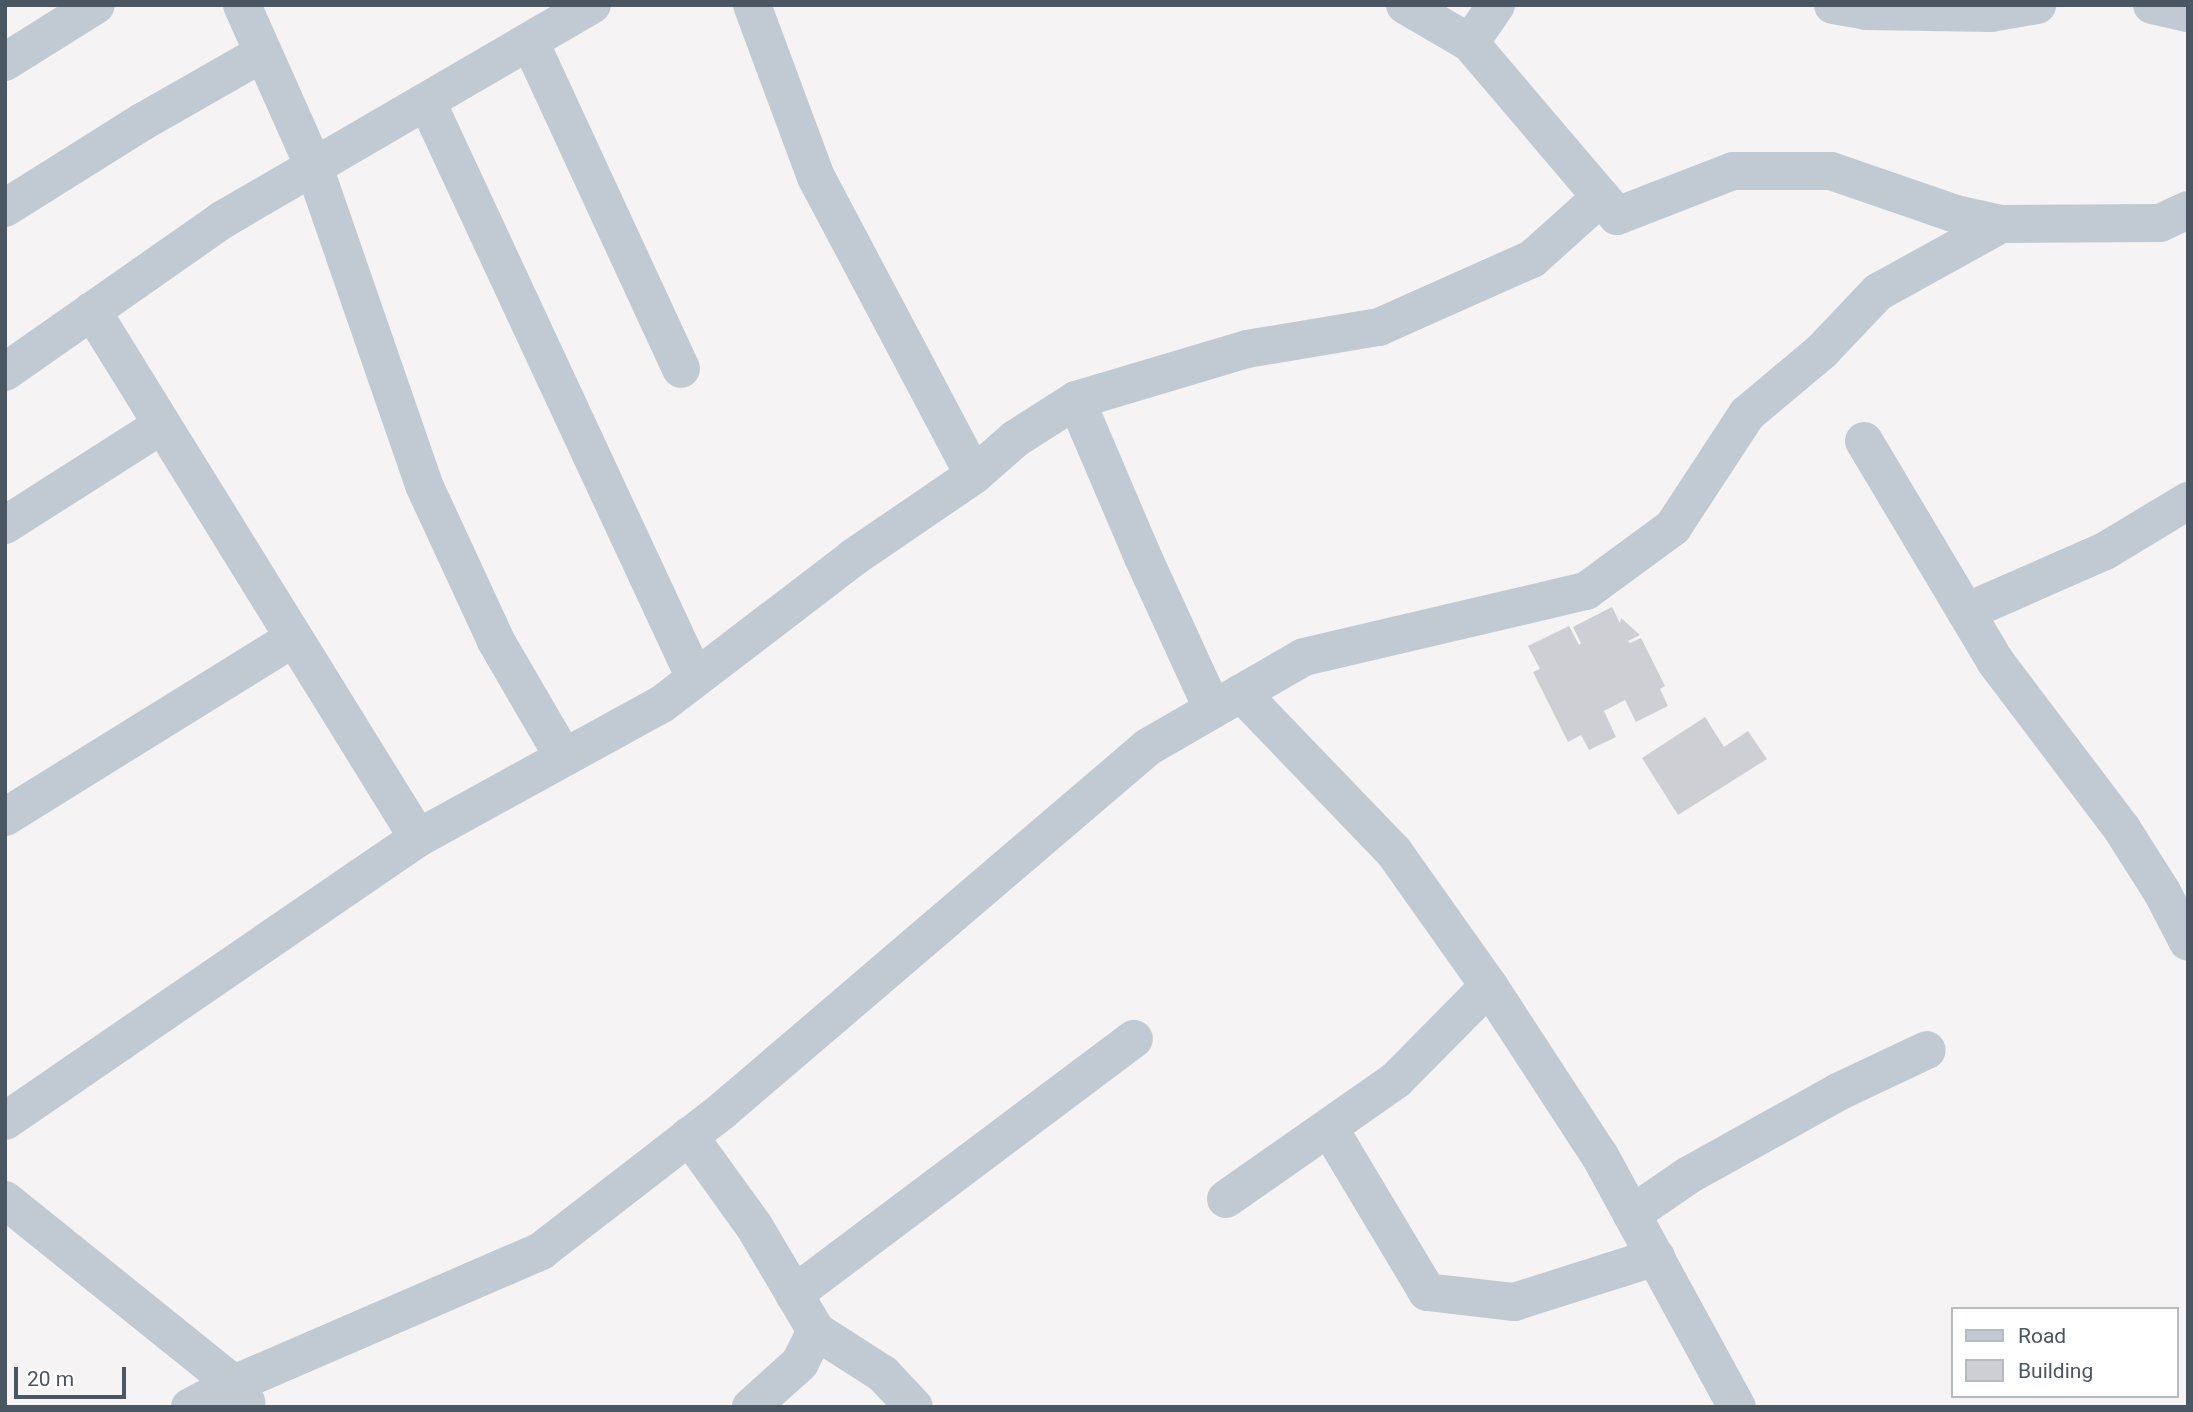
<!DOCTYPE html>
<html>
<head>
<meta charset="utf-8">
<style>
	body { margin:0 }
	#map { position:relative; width:2193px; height:1412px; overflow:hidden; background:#f5f3f3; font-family:Roboto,sans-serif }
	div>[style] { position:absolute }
	.building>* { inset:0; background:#cdcfd5 }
	.minor>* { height:38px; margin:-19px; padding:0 19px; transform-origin:19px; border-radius:19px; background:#c1cad2 }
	span { translate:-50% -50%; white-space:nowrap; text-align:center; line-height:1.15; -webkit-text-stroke:5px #fff; paint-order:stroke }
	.frame { position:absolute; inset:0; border:7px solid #4a5661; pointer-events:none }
	.legend { position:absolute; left:1951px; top:1307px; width:228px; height:91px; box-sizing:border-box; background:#fff; border:2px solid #b7bbc0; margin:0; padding:9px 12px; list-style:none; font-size:21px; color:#4a5661 }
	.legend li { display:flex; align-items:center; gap:14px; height:35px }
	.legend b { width:35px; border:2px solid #b7bbc0 }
	.scale { position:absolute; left:14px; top:1367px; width:112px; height:32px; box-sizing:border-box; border:4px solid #4a5661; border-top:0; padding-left:9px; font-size:21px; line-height:24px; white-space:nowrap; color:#4a5661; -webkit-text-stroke:5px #fff; paint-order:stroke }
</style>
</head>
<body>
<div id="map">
	<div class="building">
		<i style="clip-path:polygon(1612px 607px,1620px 623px,1621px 618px,1640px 635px,1628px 641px,1630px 643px,1641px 638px,1665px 686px,1660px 689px,1668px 706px,1636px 722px,1625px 700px,1604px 711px,1616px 737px,1589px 750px,1581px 735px,1568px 742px,1533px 672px,1540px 669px,1528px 646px,1569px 626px,1579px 645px,1581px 643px,1573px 627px)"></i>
		<i style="clip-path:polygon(1705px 717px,1724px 747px,1748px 731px,1767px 759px,1678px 815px,1642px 758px)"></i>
	</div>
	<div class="minor">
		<i style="left:242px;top:5px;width:177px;rotate:66deg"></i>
		<i style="left:314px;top:167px;width:336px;rotate:70.9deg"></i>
		<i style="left:424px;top:485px;width:172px;rotate:65.2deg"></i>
		<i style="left:496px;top:641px;width:135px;rotate:59.8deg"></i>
		<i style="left:752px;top:5px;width:184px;rotate:69.6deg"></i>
		<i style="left:816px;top:177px;width:337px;rotate:62.1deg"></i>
		<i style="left:1405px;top:5px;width:75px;rotate:30.3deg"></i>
		<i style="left:1470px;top:43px;width:227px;rotate:49.6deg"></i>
		<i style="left:1617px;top:216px;width:124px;rotate:-21.2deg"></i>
		<i style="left:1733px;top:171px;width:98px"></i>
		<i style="left:1831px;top:171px;width:132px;rotate:19deg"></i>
		<i style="left:1956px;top:214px;width:46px;rotate:12.5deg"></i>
		<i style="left:2001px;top:224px;width:159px;rotate:-0.4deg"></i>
		<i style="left:2160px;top:223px;width:31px;rotate:-25deg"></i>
		<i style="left:1833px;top:5px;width:34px;rotate:10deg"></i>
		<i style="left:1866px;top:11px;width:125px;rotate:0.9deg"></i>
		<i style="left:1991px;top:13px;width:47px;rotate:-9.9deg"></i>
		<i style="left:2152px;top:5px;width:37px;rotate:13deg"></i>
		<i style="left:530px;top:42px;width:360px;rotate:65.2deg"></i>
		<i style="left:1470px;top:43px;width:46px;rotate:-55.6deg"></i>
		<i style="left:5px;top:62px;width:107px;rotate:-32.1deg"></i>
		<i style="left:427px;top:102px;width:635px;rotate:65.05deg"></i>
		<i style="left:5px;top:208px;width:162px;rotate:-32.1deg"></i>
		<i style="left:142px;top:122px;width:139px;rotate:-29.7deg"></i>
		<i style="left:5px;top:372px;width:265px;rotate:-35deg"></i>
		<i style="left:222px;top:220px;width:428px;rotate:-30.2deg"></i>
		<i style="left:1076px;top:400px;width:168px;rotate:66.9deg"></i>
		<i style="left:1142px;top:555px;width:170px;rotate:65.4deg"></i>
		<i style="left:1864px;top:441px;width:256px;rotate:59.2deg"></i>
		<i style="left:1995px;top:661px;width:211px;rotate:52.9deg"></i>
		<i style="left:2122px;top:829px;width:75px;rotate:57.6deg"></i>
		<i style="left:2162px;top:892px;width:56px;rotate:62.5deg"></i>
		<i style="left:5px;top:525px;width:186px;rotate:-32.5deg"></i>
		<i style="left:1966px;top:612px;width:152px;rotate:-23.7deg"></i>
		<i style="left:2105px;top:551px;width:97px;rotate:-31.1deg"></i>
		<i style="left:1241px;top:693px;width:221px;rotate:46.1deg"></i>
		<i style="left:1394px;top:852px;width:164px;rotate:54.7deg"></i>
		<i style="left:1489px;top:986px;width:203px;rotate:56.9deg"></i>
		<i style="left:1600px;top:1156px;width:286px;rotate:61.4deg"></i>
		<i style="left:5px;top:817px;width:340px;rotate:-31.8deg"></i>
		<i style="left:418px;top:838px;width:278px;rotate:-28.8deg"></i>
		<i style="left:662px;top:704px;width:242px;rotate:-37.4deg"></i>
		<i style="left:854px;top:557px;width:145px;rotate:-34.3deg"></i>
		<i style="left:974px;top:475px;width:55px;rotate:-41.3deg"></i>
		<i style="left:1015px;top:439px;width:72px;rotate:-32.6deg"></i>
		<i style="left:1076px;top:400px;width:178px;rotate:-16.6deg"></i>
		<i style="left:1247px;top:349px;width:134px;rotate:-9.5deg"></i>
		<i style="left:1379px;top:327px;width:167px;rotate:-24deg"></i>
		<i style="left:1532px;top:259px;width:93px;rotate:-41.9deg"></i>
		<i style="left:5px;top:1121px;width:501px;rotate:-34.42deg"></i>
		<i style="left:418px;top:838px;width:620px;rotate:-121.74deg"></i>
		<i style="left:1329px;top:1128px;width:191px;rotate:59.1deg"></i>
		<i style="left:1427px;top:1292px;width:88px;rotate:6.6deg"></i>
		<i style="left:1514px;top:1302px;width:149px;rotate:-17.6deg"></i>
		<i style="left:689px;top:1136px;width:111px;rotate:54.2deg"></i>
		<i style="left:754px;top:1226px;width:122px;rotate:59.4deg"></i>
		<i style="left:816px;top:1331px;width:36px;rotate:117deg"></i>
		<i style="left:800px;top:1363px;width:66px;rotate:138.1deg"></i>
		<i style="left:1226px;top:1199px;width:208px;rotate:-35deg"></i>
		<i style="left:1396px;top:1080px;width:132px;rotate:-45.3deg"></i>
		<i style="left:5px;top:1200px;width:294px;rotate:38.8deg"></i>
		<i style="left:234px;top:1384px;width:22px;rotate:56deg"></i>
		<i style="left:1632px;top:1214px;width:69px;rotate:-34.4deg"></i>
		<i style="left:1689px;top:1175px;width:171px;rotate:-29.1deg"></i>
		<i style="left:1838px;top:1092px;width:98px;rotate:-25.3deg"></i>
		<i style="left:794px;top:1294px;width:425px;rotate:-36.9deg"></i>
		<i style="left:816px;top:1331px;width:80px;rotate:32.7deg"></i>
		<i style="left:883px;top:1374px;width:45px;rotate:46.8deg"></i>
		<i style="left:190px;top:1407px;width:50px;rotate:-27.6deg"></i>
		<i style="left:234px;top:1384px;width:335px;rotate:-23.4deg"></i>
		<i style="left:541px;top:1251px;width:229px;rotate:-37.7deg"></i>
		<i style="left:722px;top:1111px;width:560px;rotate:-40.51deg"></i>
		<i style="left:1148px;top:747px;width:180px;rotate:-30deg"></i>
		<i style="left:1304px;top:657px;width:290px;rotate:-13.2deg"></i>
		<i style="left:1586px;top:591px;width:108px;rotate:-36.3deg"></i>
		<i style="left:1673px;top:527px;width:135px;rotate:-56.8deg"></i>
		<i style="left:1747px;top:414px;width:98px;rotate:-40deg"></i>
		<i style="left:1822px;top:351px;width:81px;rotate:-46.5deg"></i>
		<i style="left:1878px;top:292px;width:141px;rotate:-28.9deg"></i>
	</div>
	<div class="frame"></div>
	<ul class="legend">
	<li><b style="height:9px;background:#c1cad2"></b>Road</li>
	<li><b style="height:19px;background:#cdcfd5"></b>Building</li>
	</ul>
	<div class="scale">20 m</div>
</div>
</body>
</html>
